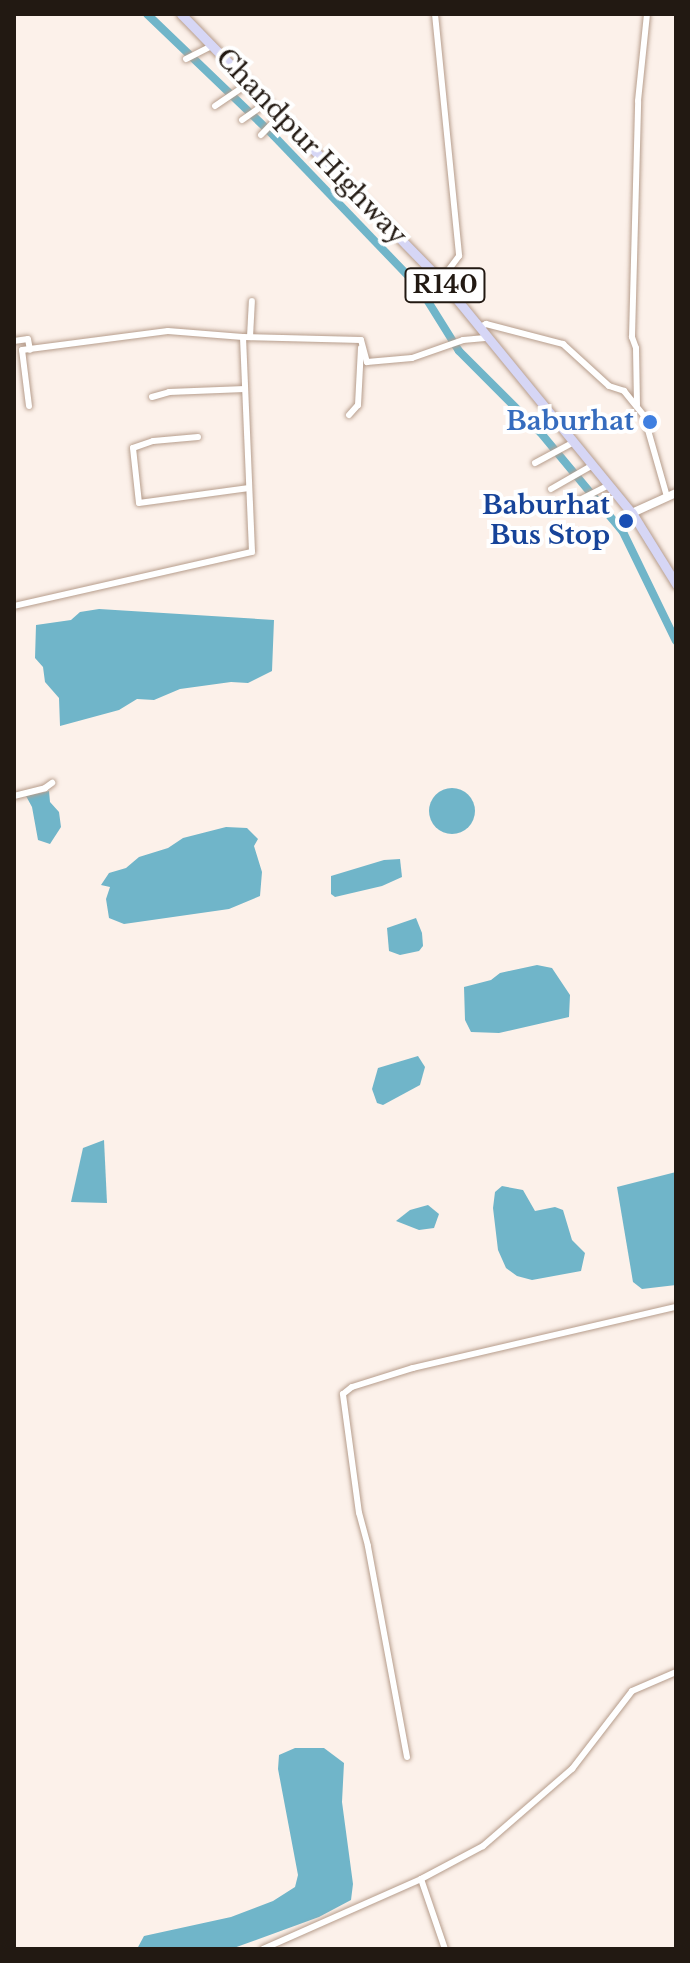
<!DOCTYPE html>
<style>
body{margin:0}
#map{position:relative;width:690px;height:1963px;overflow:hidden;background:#fcf1ea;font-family:"Libre Baskerville",serif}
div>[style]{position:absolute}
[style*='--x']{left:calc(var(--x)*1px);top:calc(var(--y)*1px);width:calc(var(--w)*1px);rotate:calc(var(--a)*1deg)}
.water>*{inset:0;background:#70b5c9}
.round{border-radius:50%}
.canal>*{height:8px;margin:-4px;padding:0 4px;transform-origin:4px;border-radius:4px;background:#70b5c9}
.roads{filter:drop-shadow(0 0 2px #b69d8c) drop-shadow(0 0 2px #b69d8c)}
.minor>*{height:6px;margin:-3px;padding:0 3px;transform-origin:3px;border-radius:3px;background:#fff}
.secondary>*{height:8px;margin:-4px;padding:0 4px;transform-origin:4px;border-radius:4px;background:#fff}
.primary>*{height:9px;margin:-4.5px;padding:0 4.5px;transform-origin:4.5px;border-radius:4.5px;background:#d6d6f5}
.dots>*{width:22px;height:22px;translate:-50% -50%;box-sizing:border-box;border:4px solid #fff;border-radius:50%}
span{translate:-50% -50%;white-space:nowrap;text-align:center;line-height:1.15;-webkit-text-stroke:8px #fff;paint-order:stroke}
.shield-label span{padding:2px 6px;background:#fff;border:2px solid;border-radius:6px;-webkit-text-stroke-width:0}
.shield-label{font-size:24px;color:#221912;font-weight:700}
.street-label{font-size:26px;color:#221912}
.shop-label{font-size:26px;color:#366cbe;font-weight:700}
.right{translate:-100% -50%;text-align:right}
.transit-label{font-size:26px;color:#164399;font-weight:700}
.frame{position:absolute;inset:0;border:16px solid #221912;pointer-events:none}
</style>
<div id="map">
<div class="water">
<div style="clip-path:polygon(99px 609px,274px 620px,272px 671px,248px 683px,231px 682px,180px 689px,154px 700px,137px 699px,119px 710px,60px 726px,59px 698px,45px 682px,43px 667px,35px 658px,36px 625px,71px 620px,80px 612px)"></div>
<div class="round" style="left:429px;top:788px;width:46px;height:46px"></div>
<div style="clip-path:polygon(49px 791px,50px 802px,59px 812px,61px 827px,50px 844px,38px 840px,32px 807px,26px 796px)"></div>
<div style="clip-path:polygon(226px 827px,247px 828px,258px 839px,254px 846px,262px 872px,260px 896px,229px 909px,124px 924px,109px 918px,106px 899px,110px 887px,101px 885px,109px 873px,126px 868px,139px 857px,168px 848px,183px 838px)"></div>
<div style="clip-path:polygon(400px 859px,402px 877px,382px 886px,335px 897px,331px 894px,331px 876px,384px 860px)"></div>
<div style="clip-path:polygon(416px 918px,422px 933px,423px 946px,419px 951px,400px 955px,389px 951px,387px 928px)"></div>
<div style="clip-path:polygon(537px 965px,552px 968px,570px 995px,569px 1017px,499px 1033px,471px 1032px,465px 1020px,464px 987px,491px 980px,500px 973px)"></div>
<div style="clip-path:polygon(418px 1056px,425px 1067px,420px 1085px,383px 1105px,377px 1103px,372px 1089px,378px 1068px)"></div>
<div style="clip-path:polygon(104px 1140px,107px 1203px,71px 1202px,83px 1148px)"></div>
<div style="clip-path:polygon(676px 1172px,676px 1285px,642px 1289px,633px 1282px,617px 1187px)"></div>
<div style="clip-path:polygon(502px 1186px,523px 1190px,535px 1211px,555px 1207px,563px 1210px,572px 1240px,585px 1253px,581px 1271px,532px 1280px,517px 1276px,506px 1268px,498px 1250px,493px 1208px,495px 1192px)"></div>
<div style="clip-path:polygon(428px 1205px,439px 1214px,434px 1228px,419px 1230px,396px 1221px,410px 1210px)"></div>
<div style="clip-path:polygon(295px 1748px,324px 1748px,344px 1763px,342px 1802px,353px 1884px,351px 1900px,319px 1917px,231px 1949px,137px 1949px,144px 1936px,231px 1917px,273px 1901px,295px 1887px,298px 1875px,278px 1769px,279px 1755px)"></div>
</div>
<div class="canal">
<div style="--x:147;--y:14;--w:176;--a:43.8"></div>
<div style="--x:274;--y:136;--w:209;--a:46.2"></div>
<div style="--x:419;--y:287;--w:75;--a:58"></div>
<div style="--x:459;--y:351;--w:115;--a:45"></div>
<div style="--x:540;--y:432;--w:130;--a:50.3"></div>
<div style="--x:623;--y:532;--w:121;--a:64.1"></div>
</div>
<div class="roads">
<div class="minor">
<div style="--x:435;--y:14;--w:243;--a:84.3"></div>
<div style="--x:459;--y:256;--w:30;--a:127"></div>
<div style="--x:186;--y:59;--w:29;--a:-27"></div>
<div style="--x:215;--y:106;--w:41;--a:-34.1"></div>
<div style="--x:242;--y:120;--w:32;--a:-35"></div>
<div style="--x:261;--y:135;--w:28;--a:-46"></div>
<div style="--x:480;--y:327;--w:7;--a:-27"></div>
<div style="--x:486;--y:324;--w:80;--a:14.6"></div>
<div style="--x:563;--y:344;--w:62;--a:42.4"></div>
<div style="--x:609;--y:386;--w:16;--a:18"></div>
<div style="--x:624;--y:391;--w:32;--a:51"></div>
<div style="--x:644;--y:416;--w:84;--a:74.1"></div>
<div style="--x:250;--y:337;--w:36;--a:-87"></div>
<div style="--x:14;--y:341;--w:14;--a:-8"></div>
<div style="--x:28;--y:339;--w:11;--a:80"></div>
<div style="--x:152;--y:397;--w:18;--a:-16"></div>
<div style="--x:169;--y:392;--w:76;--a:-2.3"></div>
<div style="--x:637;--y:405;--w:57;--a:-91"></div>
<div style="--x:636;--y:348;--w:12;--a:-110"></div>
<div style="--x:632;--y:337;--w:236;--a:-88.5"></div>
<div style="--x:638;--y:101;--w:87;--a:-84.1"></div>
<div style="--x:29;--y:406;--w:56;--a:-97.1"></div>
<div style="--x:22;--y:350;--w:147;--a:-7.4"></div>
<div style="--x:168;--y:331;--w:75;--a:4.6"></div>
<div style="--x:243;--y:337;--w:118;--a:1.5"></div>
<div style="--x:361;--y:340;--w:23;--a:75"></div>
<div style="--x:367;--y:362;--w:45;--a:-5.1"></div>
<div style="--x:412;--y:358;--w:54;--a:-19.4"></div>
<div style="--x:463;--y:340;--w:25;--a:-5"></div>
<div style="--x:349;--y:415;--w:13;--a:-48"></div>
<div style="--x:358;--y:405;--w:57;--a:-87"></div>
<div style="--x:198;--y:437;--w:45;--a:174.9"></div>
<div style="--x:153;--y:441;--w:21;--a:161"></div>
<div style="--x:133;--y:448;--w:55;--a:83.8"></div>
<div style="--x:139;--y:503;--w:111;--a:-7.8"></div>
<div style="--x:535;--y:463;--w:44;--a:-28.3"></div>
<div style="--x:551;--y:489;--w:48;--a:-29.7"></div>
<div style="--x:562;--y:509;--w:53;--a:-27.1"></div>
<div style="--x:14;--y:606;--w:244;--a:-12.8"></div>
<div style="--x:252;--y:552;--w:215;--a:-92.4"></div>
<div style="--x:14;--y:796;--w:32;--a:-14"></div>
<div style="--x:45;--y:788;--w:9;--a:-36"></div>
<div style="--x:407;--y:1757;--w:215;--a:-100.5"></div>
<div style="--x:368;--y:1546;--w:34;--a:-105"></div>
<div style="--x:359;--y:1513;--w:120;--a:-97.7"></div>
<div style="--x:343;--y:1394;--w:11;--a:-38"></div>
<div style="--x:352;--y:1387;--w:64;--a:-17.3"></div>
<div style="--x:413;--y:1368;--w:270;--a:-13.1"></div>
<div style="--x:421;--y:1879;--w:74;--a:71.1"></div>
<div style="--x:263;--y:1949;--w:173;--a:-23.9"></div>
<div style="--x:421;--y:1879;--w:70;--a:-28"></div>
<div style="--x:483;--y:1846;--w:118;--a:-40.9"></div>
<div style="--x:572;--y:1769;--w:98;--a:-52.4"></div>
<div style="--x:632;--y:1691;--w:48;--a:-23.4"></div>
</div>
<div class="secondary">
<div style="--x:632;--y:513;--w:48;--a:-24.4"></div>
</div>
<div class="primary">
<div style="--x:181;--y:14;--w:372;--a:45.7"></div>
<div style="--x:441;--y:280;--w:301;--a:50.7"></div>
<div style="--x:632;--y:513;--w:84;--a:58.2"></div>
</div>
</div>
<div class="dots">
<div style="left:650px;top:422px;background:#3f7fe0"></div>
<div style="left:626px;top:521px;background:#1a4fb4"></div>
</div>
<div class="shield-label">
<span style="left:445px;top:285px">R140</span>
</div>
<div class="street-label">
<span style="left:311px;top:147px;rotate:46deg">Chandpur Highway</span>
</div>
<div class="shop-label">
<span class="right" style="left:634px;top:422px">Baburhat</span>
</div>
<div class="transit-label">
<span class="right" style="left:610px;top:521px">Baburhat<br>Bus Stop</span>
</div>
<div class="frame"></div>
</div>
